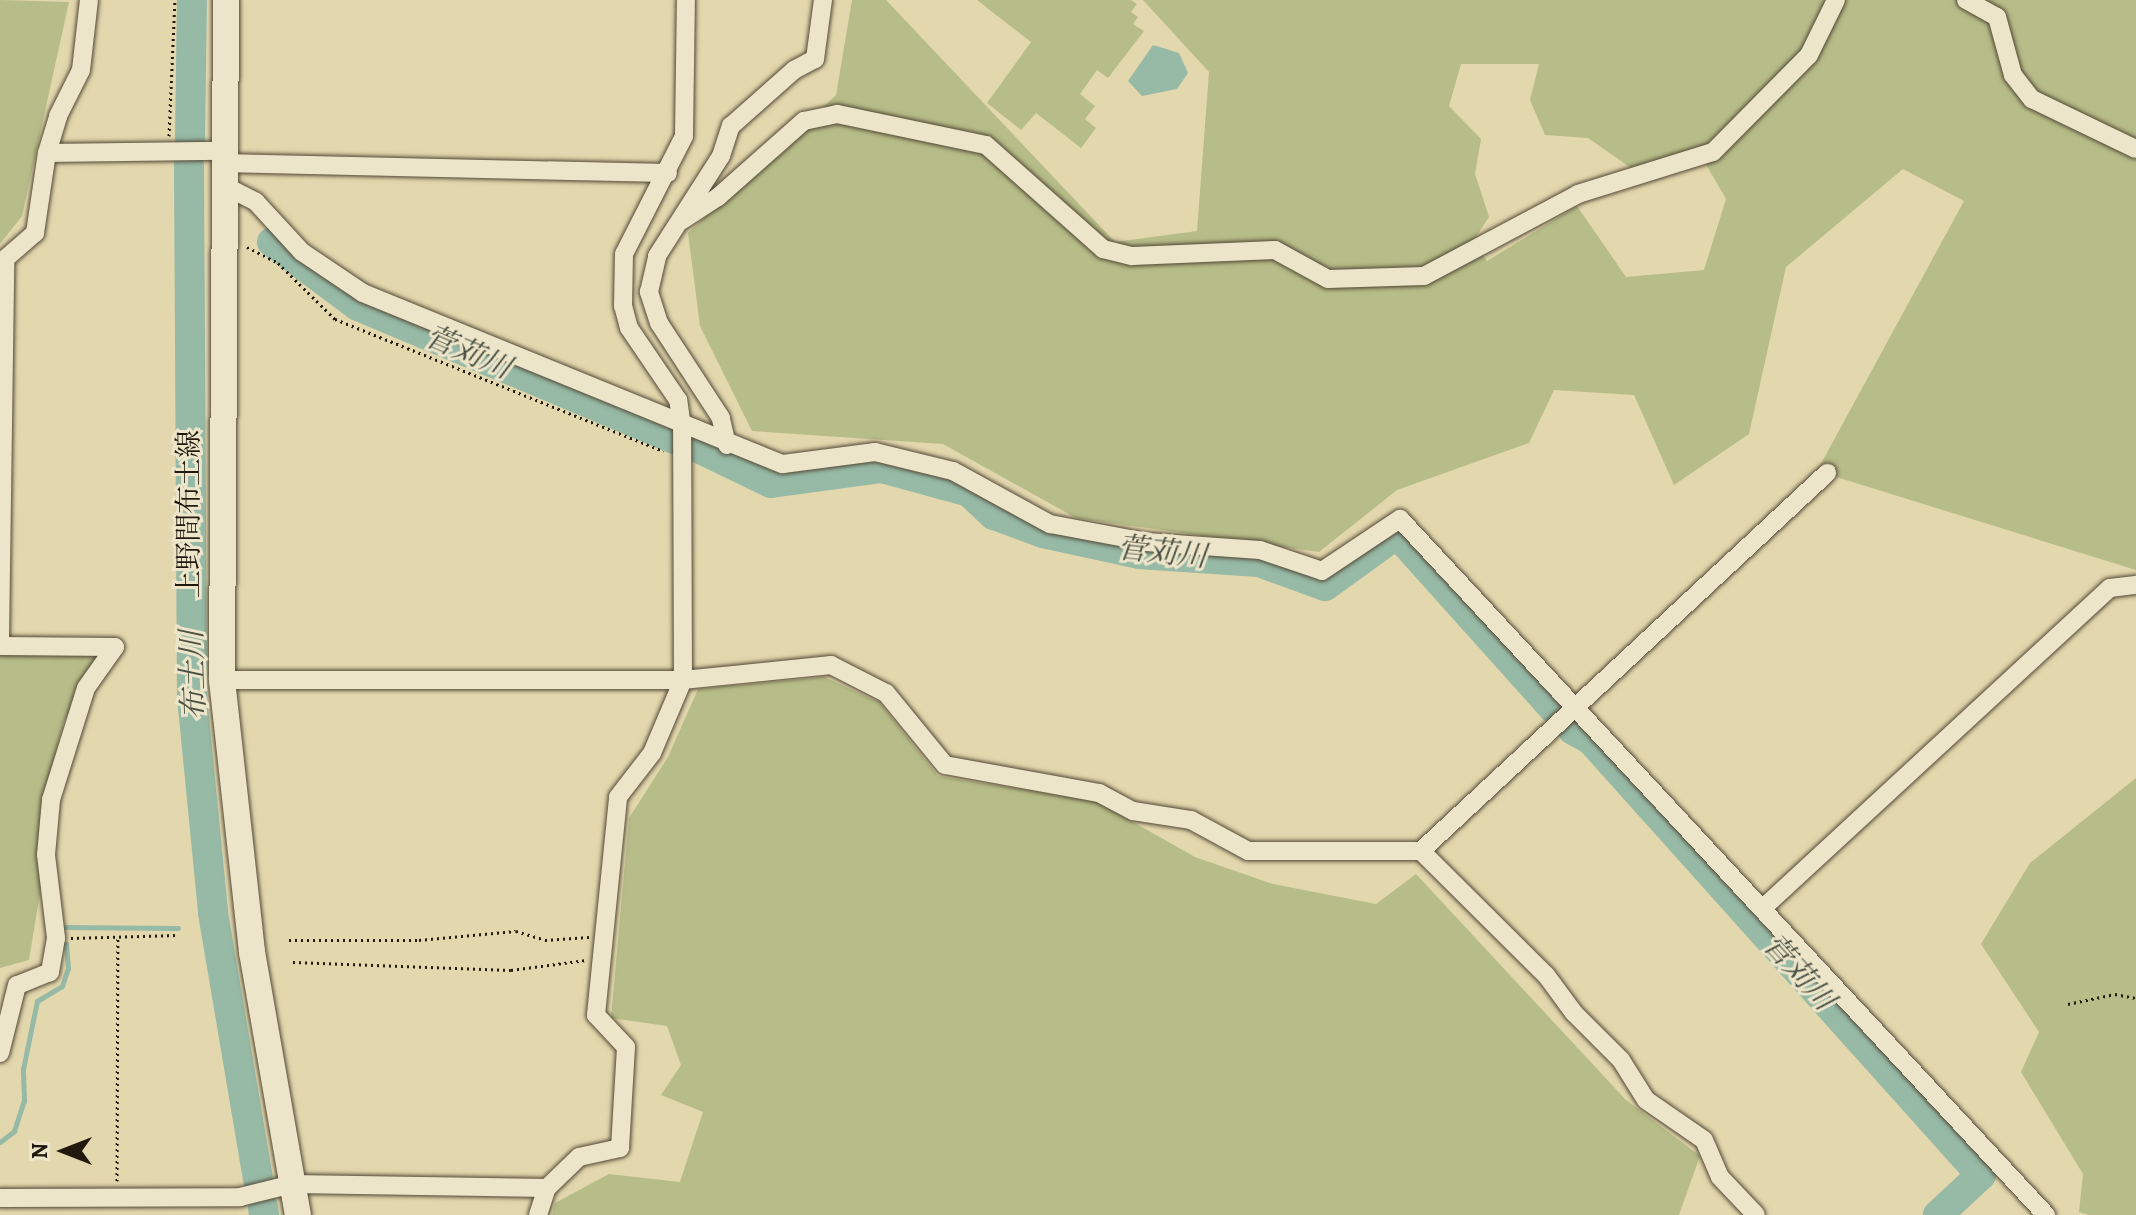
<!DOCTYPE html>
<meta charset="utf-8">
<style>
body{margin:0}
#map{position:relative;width:2136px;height:1215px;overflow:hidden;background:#e3d7ad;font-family:Alegreya,"Noto Serif JP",serif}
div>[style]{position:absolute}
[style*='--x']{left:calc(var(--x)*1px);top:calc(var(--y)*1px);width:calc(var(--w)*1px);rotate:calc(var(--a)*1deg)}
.green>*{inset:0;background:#b7bd88}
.water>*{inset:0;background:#96baa6}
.stream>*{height:5px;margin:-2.5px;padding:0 2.5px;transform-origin:2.5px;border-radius:2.5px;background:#96baa6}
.river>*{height:30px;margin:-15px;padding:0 15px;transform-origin:15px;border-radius:15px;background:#96baa6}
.path>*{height:3px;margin-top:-1.5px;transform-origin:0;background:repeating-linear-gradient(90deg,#21190e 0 2px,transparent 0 6px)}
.roads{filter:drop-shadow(0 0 2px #524836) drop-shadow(0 0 2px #524836)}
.minor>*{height:18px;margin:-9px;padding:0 9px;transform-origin:9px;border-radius:9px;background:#ede5ca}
.secondary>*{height:26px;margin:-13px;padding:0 13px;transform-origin:13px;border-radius:13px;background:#ede5ca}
span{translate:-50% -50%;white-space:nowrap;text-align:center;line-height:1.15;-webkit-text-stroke:6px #ede5ca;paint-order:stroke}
.street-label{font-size:28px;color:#21190e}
.water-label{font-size:30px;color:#4a5143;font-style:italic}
.north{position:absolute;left:24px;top:1111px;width:80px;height:80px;-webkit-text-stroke:6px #ede5ca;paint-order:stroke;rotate:270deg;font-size:22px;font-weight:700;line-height:32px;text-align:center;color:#21190e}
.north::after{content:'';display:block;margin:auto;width:28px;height:36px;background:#21190e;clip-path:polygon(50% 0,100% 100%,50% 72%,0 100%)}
</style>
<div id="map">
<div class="green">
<div style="clip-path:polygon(0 0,69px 2px,22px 216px,0 244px)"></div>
<div style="clip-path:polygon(evenodd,852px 0,886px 0,1115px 242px,1197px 231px,1209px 72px,1143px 0,2136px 0,2136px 570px,1817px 471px,1964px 201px,1903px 169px,1786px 267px,1749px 434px,1674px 485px,1634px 395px,1554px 390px,1529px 443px,1397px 490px,1319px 552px,1076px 518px,943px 444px,752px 431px,700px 326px,688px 233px,836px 95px,852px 0,1461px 64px,1539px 64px,1530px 100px,1545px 135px,1588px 138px,1647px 179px,1704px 161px,1726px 199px,1704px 270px,1626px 277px,1577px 206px,1487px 261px,1473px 241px,1489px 217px,1475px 174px,1481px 139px,1449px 106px,1461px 64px)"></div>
<div style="clip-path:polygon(977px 0,1131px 0,1137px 4px,1131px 12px,1138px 17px,1133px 24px,1144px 31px,1108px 78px,1097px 70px,1080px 94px,1095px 106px,1085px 119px,1096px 128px,1081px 148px,1036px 113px,1021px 130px,987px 103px,1031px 42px)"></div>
<div style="clip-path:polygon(100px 652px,64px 721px,41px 807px,42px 881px,29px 960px,0 968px,0 653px)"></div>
<div style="clip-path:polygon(824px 677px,879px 702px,938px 776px,1096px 801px,1195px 857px,1273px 884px,1376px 904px,1416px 874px,1626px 1100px,1700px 1156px,1679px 1215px,552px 1215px,555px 1203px,609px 1174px,680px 1182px,703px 1112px,661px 1095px,681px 1065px,667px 1026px,611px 1018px,629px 818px,668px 757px,698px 689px)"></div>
<div style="clip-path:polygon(2136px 778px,2136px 1215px,2089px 1215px,2079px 1212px,2083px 1174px,2021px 1072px,2039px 1032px,1981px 944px,2030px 863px)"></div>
</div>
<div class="water">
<div style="clip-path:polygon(1153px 45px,1179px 53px,1188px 73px,1177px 89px,1142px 96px,1128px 81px)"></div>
</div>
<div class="stream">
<div style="--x:64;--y:927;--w:114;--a:0.5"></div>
<div style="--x:0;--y:1142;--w:18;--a:-38"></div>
<div style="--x:14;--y:1131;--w:32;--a:-72"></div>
<div style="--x:24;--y:1101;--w:32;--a:-92"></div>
<div style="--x:23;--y:1069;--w:69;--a:-78.4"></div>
<div style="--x:37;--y:1001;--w:29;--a:-31"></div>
<div style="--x:62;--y:986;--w:19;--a:-72"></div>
<div style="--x:68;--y:968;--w:24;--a:-95"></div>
</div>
<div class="river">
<div style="--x:190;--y:139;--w:139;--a:-89.2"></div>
<div style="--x:189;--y:166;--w:531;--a:89.68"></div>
<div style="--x:192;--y:697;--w:217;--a:84.4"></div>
<div style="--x:213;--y:913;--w:270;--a:80.4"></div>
<div style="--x:272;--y:242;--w:107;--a:36.7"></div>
<div style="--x:358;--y:306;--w:346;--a:22.8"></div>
<div style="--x:698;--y:448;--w:81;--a:25.6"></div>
<div style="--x:771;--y:483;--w:112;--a:-7.7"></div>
<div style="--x:882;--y:468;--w:90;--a:15.4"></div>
<div style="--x:969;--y:492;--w:34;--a:43"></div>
<div style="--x:994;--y:515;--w:52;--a:20.2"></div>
<div style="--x:1043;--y:533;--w:98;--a:12.3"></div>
<div style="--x:1139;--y:554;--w:120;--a:3.8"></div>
<div style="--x:1259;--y:562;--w:70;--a:20"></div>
<div style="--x:1325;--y:586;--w:89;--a:-35.8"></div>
<div style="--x:1397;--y:534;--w:234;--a:48.1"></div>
<div style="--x:1573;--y:730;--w:21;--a:29"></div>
<div style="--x:1591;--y:740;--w:584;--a:48.12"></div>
<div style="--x:1981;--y:1175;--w:59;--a:137.1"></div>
<div style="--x:263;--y:1207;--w:8;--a:83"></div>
</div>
<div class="path">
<div style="--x:169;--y:136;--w:136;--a:-87.5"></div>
<div style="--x:247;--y:247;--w:35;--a:27"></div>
<div style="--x:278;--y:263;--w:80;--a:44.5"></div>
<div style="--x:335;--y:319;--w:354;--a:21.9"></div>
<div style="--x:71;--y:938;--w:107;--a:-1.6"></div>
<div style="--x:289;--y:940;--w:130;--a:0"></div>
<div style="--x:419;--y:940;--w:97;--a:-5.3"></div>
<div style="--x:516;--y:931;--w:30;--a:17"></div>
<div style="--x:545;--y:940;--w:44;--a:-3.9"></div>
<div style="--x:293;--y:962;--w:218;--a:2.1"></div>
<div style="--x:511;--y:970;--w:76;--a:-7.6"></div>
<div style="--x:2068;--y:1004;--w:48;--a:-12"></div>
<div style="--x:2115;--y:994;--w:21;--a:11"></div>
<div style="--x:117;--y:1181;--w:244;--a:-89.8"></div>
</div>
<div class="roads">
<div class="minor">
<div style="--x:1966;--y:0;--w:35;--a:29"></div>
<div style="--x:1997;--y:17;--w:60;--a:74.6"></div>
<div style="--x:2013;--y:75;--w:31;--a:52"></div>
<div style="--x:2032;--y:99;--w:115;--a:25.7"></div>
<div style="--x:47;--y:153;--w:176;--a:-0.7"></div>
<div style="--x:222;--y:163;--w:446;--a:1.3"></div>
<div style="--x:223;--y:185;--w:37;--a:27"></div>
<div style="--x:256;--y:202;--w:68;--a:47.4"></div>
<div style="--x:302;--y:252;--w:73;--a:33.9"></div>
<div style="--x:363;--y:293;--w:453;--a:22.2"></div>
<div style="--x:783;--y:464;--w:93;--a:-7.4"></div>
<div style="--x:875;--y:452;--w:80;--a:13.7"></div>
<div style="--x:953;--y:471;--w:111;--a:28.7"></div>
<div style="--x:1050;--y:524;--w:98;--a:10.6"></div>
<div style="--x:1146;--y:542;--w:114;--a:4"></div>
<div style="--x:1260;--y:550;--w:65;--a:18.7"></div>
<div style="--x:1322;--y:571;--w:94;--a:-33.7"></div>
<div style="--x:1400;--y:519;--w:950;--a:47.13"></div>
<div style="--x:681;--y:221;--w:44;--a:-33"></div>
<div style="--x:718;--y:197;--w:115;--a:-41.5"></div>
<div style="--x:804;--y:121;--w:34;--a:-12"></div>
<div style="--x:837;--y:114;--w:152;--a:11.8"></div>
<div style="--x:986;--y:145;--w:157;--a:41.6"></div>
<div style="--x:1103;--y:249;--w:30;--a:14"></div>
<div style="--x:1132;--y:256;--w:143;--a:-2.4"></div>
<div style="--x:1275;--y:250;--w:60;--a:28.7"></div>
<div style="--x:1328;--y:279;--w:96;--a:-1.8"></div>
<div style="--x:1424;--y:276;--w:174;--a:-28"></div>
<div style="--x:1578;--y:194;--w:141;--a:-17.3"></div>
<div style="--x:1713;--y:152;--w:136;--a:-45.3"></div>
<div style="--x:1809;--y:55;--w:61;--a:-63.9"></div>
<div style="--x:727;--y:445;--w:28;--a:-103"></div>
<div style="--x:721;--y:418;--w:113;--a:-123.1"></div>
<div style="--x:659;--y:323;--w:33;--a:-108"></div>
<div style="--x:649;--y:292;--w:37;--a:-77"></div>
<div style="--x:657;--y:256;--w:119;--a:-57.4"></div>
<div style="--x:721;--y:156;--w:32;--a:-72"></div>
<div style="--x:731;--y:126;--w:84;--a:-41.6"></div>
<div style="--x:794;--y:70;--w:24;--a:-28"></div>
<div style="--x:815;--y:59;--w:60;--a:-82.3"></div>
<div style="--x:0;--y:640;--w:381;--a:-89.2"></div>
<div style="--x:5;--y:259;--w:40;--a:-41"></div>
<div style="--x:35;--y:233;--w:81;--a:-81.5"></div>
<div style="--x:47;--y:153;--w:39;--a:-73"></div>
<div style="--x:58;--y:116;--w:51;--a:-63.4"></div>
<div style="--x:81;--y:70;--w:70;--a:-83.5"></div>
<div style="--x:0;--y:646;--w:115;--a:0.5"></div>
<div style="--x:115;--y:647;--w:50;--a:125.3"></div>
<div style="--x:86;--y:688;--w:117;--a:107.4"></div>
<div style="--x:51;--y:800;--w:55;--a:95.2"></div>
<div style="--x:46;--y:855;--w:84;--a:83.1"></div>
<div style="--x:56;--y:938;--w:35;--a:100"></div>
<div style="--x:50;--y:972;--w:35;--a:158"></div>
<div style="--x:17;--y:985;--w:70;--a:104"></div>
<div style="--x:222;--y:680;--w:461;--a:0"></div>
<div style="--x:683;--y:680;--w:149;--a:-5.8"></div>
<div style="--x:831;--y:665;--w:62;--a:27"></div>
<div style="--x:886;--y:693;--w:93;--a:50.7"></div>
<div style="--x:945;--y:765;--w:157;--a:10.3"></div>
<div style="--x:1099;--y:793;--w:38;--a:28"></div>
<div style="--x:1133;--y:811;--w:59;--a:8.8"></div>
<div style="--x:1191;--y:820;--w:65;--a:28.5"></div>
<div style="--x:1248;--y:851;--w:173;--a:0"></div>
<div style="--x:1421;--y:851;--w:555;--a:-42.95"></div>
<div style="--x:1421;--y:851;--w:176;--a:44.8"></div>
<div style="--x:1546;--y:975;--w:47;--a:53.6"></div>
<div style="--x:1574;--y:1013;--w:66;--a:45"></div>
<div style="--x:1621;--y:1060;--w:47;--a:58"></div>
<div style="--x:1646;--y:1100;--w:70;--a:34.6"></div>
<div style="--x:1704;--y:1140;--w:40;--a:66.6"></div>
<div style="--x:1720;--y:1177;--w:52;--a:46.5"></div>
<div style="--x:1763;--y:908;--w:472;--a:-42.7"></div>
<div style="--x:2110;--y:588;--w:26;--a:-7"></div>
<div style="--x:0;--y:1198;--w:240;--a:-0.2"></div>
<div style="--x:240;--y:1197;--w:54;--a:-14"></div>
<div style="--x:292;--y:1184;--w:255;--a:0.9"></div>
<div style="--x:538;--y:1215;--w:28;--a:-72"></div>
<div style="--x:547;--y:1188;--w:45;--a:-44.1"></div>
<div style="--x:579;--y:1157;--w:42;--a:-12.4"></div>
<div style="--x:620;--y:1148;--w:101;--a:-86.6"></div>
<div style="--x:626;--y:1047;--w:44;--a:-133.2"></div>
<div style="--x:596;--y:1015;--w:219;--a:-84.2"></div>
<div style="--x:618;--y:797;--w:56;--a:-52.3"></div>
<div style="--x:652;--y:753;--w:79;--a:-67"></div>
<div style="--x:683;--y:680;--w:253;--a:-90.2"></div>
<div style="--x:682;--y:427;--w:27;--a:-98"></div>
<div style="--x:678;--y:400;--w:87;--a:-124.2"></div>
<div style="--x:629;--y:328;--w:23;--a:-105"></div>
<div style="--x:623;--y:306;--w:52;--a:-88.9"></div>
<div style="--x:624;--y:254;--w:132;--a:-63"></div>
<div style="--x:684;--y:136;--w:136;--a:-89.2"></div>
</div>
<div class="secondary">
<div style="--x:226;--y:0;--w:680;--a:90.34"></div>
<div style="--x:222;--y:680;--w:274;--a:83.7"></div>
<div style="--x:252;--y:952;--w:267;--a:80.1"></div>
</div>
</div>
<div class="street-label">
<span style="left:189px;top:514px;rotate:-90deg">上野間布土線</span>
</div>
<div class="water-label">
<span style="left:468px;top:352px;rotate:23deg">菅苅川</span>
<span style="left:1162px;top:552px;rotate:6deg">菅苅川</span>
<span style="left:193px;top:675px;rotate:-92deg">布土川</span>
<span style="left:1799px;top:972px;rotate:48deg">菅苅川</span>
</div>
<div class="north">N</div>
</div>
